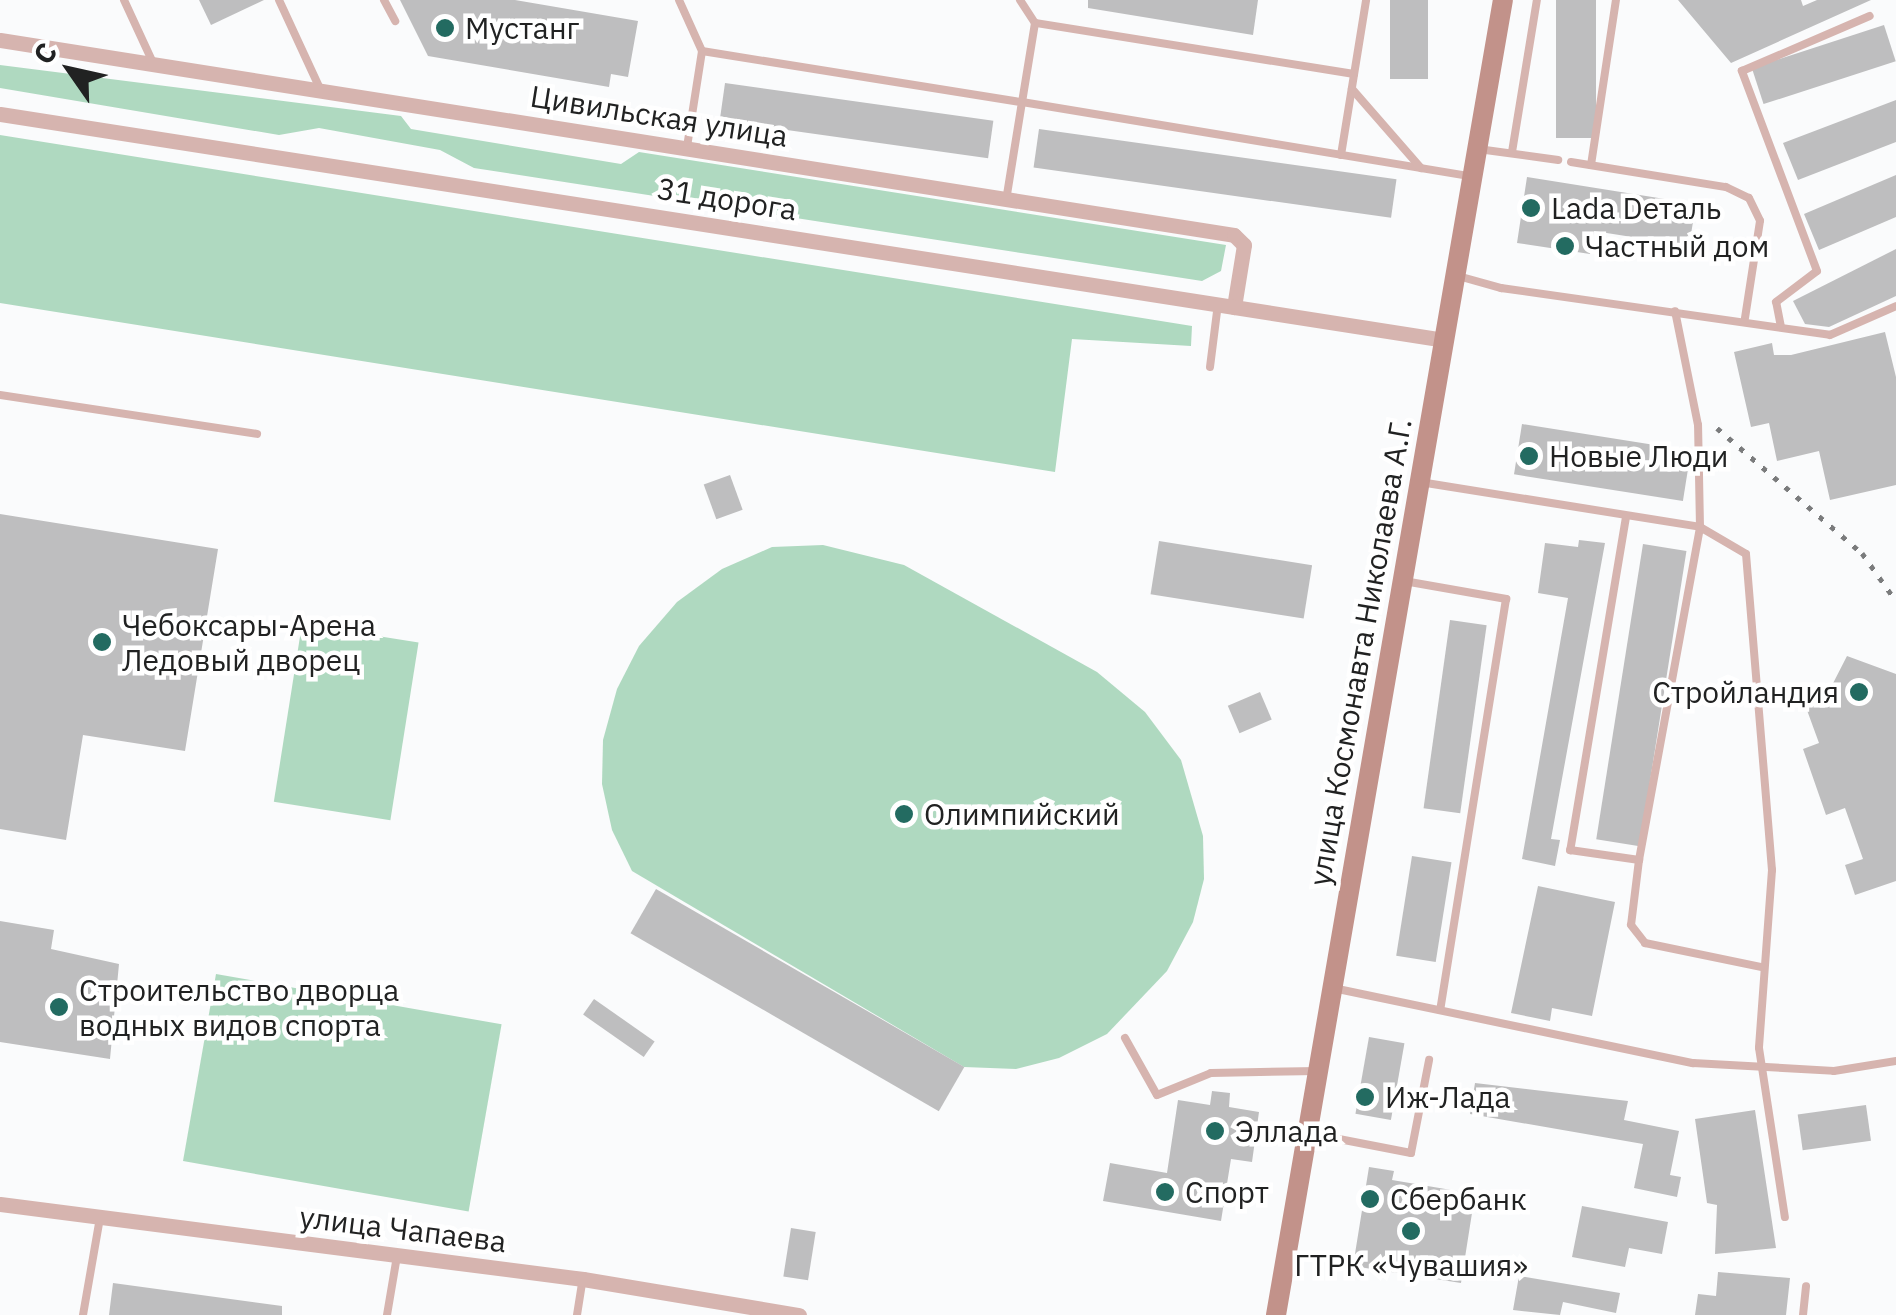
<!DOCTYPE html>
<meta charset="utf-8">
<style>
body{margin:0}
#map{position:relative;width:1896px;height:1315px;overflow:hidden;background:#fafbfc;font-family:"IBM Plex Sans",sans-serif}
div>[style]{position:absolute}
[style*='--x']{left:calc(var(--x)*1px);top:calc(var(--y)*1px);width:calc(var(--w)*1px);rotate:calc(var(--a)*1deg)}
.green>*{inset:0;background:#afd9c0;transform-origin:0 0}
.building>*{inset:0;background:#bebebf;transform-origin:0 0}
.lane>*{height:8px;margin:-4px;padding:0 4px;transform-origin:4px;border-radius:4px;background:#d6b4af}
.street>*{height:15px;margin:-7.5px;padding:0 7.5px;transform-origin:7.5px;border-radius:7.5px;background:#d6b4af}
.secondary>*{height:20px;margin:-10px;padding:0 10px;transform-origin:10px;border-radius:10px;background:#c2928a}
.rail>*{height:5px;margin-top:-2.5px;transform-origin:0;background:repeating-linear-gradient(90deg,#7a7b7c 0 5px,transparent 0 15px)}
.dots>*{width:28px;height:28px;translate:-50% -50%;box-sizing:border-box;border:5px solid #fff;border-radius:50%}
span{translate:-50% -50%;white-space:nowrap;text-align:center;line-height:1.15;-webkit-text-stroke:9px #fff;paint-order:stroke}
.poi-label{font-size:30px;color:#212222}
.left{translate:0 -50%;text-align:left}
.right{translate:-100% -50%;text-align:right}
.street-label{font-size:30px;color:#212222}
.north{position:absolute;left:20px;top:20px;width:100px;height:100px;-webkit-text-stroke:8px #fff;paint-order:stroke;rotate:304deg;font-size:28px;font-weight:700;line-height:40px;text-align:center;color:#212222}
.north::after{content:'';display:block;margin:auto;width:35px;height:45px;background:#212222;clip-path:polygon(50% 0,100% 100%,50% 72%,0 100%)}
</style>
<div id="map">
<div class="green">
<div style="clip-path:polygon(0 65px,401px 116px,411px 129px,621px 164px,639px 152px,1226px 245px,1221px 271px,1202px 281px,474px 168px,440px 150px,319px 128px,279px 135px,0 88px)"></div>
<div style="clip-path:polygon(0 135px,1192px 326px,1191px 346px,1072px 339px,1055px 472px,0 303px)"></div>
<div style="clip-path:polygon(823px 545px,904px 565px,1097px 672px,1145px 712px,1181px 760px,1203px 836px,1204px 879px,1193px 922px,1167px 971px,1107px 1034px,1059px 1058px,1016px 1069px,964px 1067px,632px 871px,612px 830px,602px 784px,603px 740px,617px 689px,639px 646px,677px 602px,722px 569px,772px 547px)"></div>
<div style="left:302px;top:624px;width:118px;height:180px;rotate:9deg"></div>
<div style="left:216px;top:974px;width:290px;height:190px;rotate:10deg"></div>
</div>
<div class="building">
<div style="clip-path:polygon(199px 0,264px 0,211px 25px)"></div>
<div style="clip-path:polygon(400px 0,515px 0,638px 21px,628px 77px,611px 74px,609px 87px,428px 56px)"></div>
<div style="clip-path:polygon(1088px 0,1258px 0,1253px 35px,1088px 8px)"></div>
<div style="left:1390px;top:0;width:38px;height:79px"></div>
<div style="left:1556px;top:0;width:40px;height:138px"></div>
<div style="clip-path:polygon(1678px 0,1801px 0,1803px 6px,1817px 0,1871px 0,1731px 63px)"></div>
<div style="left:1884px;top:25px;width:38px;height:139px;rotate:72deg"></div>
<div style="left:725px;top:83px;width:271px;height:38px;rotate:8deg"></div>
<div style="clip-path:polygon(1896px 100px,1896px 142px,1798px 180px,1783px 143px)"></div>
<div style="left:1039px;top:129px;width:361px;height:39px;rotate:8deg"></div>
<div style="clip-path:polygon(1896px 175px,1896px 217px,1819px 250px,1804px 214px)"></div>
<div style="clip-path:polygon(1527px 177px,1696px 204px,1689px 246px,1594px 231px,1590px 254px,1517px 243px)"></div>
<div style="clip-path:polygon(1896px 249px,1896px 296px,1829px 327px,1805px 324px,1793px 301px)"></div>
<div style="clip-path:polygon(1885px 332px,1896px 377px,1896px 485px,1830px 500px,1819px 451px,1777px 461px,1769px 423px,1751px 427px,1734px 352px,1772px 343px,1774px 355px,1791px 355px)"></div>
<div style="left:1522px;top:424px;width:171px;height:51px;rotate:9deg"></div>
<div style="left:730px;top:475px;width:37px;height:28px;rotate:70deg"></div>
<div style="clip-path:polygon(0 514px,218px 549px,185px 751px,83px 735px,66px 840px,0 829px)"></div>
<div style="clip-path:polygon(1579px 540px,1605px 543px,1551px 839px,1560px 840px,1555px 866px,1522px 859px,1568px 598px,1538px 593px,1545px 543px,1578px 547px)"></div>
<div style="left:1159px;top:541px;width:155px;height:54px;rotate:9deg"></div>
<div style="left:1643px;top:544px;width:44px;height:299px;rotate:9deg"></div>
<div style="left:1450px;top:620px;width:37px;height:190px;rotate:8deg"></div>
<div style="clip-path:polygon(1847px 656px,1896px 674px,1896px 881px,1855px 895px,1845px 865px,1863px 859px,1845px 808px,1826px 815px,1803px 749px,1819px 743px,1804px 702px,1827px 695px)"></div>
<div style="left:1260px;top:692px;width:30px;height:35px;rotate:67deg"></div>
<div style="left:1412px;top:856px;width:40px;height:101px;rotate:9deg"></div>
<div style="clip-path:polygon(1538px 886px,1615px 902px,1592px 1016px,1552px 1008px,1550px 1021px,1511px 1013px)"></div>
<div style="left:656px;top:889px;width:356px;height:51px;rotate:30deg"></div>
<div style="clip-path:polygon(0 921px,54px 930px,51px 949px,119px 964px,110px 1059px,0 1042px)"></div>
<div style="left:594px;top:999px;width:74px;height:19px;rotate:35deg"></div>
<div style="left:1369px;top:1037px;width:36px;height:78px;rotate:10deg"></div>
<div style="clip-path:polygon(1475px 1083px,1628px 1101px,1624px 1120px,1679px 1131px,1670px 1175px,1681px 1177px,1677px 1197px,1634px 1188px,1643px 1144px,1470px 1114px)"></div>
<div style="clip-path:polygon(1212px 1091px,1230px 1093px,1229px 1107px,1259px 1112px,1252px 1162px,1231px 1159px,1221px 1221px,1103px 1201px,1110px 1163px,1167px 1173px,1178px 1100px,1210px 1105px)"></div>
<div style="left:1866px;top:1105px;width:36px;height:69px;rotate:82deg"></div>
<div style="clip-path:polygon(1755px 1110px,1776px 1248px,1715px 1254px,1717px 1205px,1707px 1203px,1695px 1119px)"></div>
<div style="clip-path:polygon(1369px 1167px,1394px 1171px,1392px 1180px,1475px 1194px,1461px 1283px,1353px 1266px)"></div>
<div style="clip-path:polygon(1582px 1206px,1668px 1222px,1662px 1254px,1629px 1248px,1625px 1267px,1572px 1257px)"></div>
<div style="left:791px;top:1228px;width:25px;height:49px;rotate:9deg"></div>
<div style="clip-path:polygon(1718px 1272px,1790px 1278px,1786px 1315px,1695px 1315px,1698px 1294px,1716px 1296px)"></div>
<div style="clip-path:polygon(1519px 1276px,1620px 1293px,1616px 1313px,1563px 1302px,1560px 1315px,1513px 1310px)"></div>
<div style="clip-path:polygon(113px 1283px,282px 1306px,282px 1315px,109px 1315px)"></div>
</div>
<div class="lane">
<div style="--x:124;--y:0;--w:72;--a:65.2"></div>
<div style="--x:279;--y:0;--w:100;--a:65.2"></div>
<div style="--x:384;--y:0;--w:24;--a:62"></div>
<div style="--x:679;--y:0;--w:56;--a:65.7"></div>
<div style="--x:1020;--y:0;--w:27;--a:57"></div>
<div style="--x:1354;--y:74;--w:323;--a:-170.9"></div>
<div style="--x:1035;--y:23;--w:80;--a:99.3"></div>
<div style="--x:1022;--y:102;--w:452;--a:9.4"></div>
<div style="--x:1352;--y:89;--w:105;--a:48.9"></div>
<div style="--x:687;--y:147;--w:97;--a:-81.1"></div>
<div style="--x:702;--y:51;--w:324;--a:9.1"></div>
<div style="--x:1022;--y:102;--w:100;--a:99.2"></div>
<div style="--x:1478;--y:149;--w:81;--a:7.8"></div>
<div style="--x:1512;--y:152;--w:154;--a:-80.7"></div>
<div style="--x:1341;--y:155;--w:157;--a:-80.8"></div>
<div style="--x:1571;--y:162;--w:157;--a:9.2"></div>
<div style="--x:1726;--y:187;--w:25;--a:26"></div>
<div style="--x:1749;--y:198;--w:25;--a:64"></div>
<div style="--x:1760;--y:221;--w:98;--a:98.8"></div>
<div style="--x:1591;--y:165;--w:167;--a:-81.4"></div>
<div style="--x:1458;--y:276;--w:45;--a:15.6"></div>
<div style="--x:1501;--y:288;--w:332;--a:8.1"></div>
<div style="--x:1830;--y:335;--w:72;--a:-23.7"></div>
<div style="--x:1781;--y:327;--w:25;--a:-101"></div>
<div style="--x:1776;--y:302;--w:51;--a:-37.1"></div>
<div style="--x:1817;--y:271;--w:214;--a:-110.6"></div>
<div style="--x:1742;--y:71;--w:139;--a:-23.3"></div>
<div style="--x:1210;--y:367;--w:64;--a:-82.8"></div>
<div style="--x:0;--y:395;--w:260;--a:8.6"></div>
<div style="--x:1420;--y:482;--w:284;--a:9.1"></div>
<div style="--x:1700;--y:527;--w:53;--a:30.4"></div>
<div style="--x:1746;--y:554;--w:317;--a:85.3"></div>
<div style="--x:1772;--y:870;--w:178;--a:94.2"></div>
<div style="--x:1759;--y:1048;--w:171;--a:81.3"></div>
<div style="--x:1626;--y:517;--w:338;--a:99.5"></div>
<div style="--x:1570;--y:850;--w:70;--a:8.2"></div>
<div style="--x:1639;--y:860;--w:65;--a:97"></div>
<div style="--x:1631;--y:925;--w:23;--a:52"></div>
<div style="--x:1645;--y:943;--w:118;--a:11.7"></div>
<div style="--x:1404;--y:581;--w:104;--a:10"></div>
<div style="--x:1506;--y:599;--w:416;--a:99.1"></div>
<div style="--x:1639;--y:860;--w:339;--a:-79.6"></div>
<div style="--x:1700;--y:527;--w:102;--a:-91.1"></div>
<div style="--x:1698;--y:425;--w:116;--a:-101.4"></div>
<div style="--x:1333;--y:988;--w:368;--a:11.8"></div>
<div style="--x:1693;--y:1063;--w:141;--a:3.2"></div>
<div style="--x:1834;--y:1071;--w:63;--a:-9.2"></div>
<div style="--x:1125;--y:1038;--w:65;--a:60.7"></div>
<div style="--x:1157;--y:1095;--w:58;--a:-22.2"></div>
<div style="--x:1211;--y:1073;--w:106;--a:-1.1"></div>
<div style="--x:1308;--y:1133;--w:105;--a:11"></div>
<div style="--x:1411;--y:1153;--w:95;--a:-79"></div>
<div style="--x:83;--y:1315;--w:98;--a:-80.1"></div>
<div style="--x:387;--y:1315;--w:60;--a:-80.4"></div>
<div style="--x:577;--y:1315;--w:36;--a:-81"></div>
<div style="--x:1803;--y:1315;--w:29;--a:-84"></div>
</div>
<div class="street">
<div style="--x:0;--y:40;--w:1249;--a:8.98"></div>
<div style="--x:1234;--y:235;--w:14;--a:45"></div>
<div style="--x:1244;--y:245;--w:63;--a:99.2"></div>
<div style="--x:0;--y:114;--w:1463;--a:8.89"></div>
<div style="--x:0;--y:1204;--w:588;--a:7.33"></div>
<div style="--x:583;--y:1279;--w:219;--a:9.5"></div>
</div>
<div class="secondary">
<div style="--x:1276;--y:1315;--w:1334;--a:-80.21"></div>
</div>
<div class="rail">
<div style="--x:1717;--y:428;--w:191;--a:40.8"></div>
<div style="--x:1862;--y:553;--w:59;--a:54.7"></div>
</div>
<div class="dots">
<div style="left:445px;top:28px;background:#236b61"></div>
<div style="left:1531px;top:208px;background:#236b61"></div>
<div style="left:1565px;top:246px;background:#236b61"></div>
<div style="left:1529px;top:456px;background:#236b61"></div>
<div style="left:102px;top:642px;background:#236b61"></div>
<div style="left:1859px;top:692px;background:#236b61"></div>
<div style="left:904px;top:814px;background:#236b61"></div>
<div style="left:59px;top:1007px;background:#236b61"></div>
<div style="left:1365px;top:1097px;background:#236b61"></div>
<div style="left:1215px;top:1131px;background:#236b61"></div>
<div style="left:1165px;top:1192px;background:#236b61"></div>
<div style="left:1370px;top:1199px;background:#236b61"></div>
<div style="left:1411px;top:1231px;background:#236b61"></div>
</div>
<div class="poi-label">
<span class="left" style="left:465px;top:28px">Мустанг</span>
<span class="left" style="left:1551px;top:208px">Lada Dеталь</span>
<span class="left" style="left:1585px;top:246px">Частный дом</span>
<span class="left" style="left:1549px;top:456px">Новые Люди</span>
<span class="left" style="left:122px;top:642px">Чебоксары-Арена<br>Ледовый дворец</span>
<span class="right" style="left:1839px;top:692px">Стройландия</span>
<span class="left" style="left:924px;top:814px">Олимпийский</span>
<span class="left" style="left:79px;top:1007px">Строительство дворца<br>водных видов спорта</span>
<span class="left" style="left:1385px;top:1097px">Иж-Лада</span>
<span class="left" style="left:1235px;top:1131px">Эллада</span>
<span class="left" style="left:1185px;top:1192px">Спорт</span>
<span class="left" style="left:1390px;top:1199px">Сбербанк</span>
<span style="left:1411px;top:1265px">ГТРК «Чувашия»</span>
</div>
<div class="street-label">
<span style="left:659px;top:116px;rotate:9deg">Цивильская улица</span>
<span style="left:727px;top:199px;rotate:9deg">31 дорога</span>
<span style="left:1360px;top:652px;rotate:-80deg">улица Космонавта Николаева А.Г.</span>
<span style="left:403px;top:1229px;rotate:7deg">улица Чапаева</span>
</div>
<div class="north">С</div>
</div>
